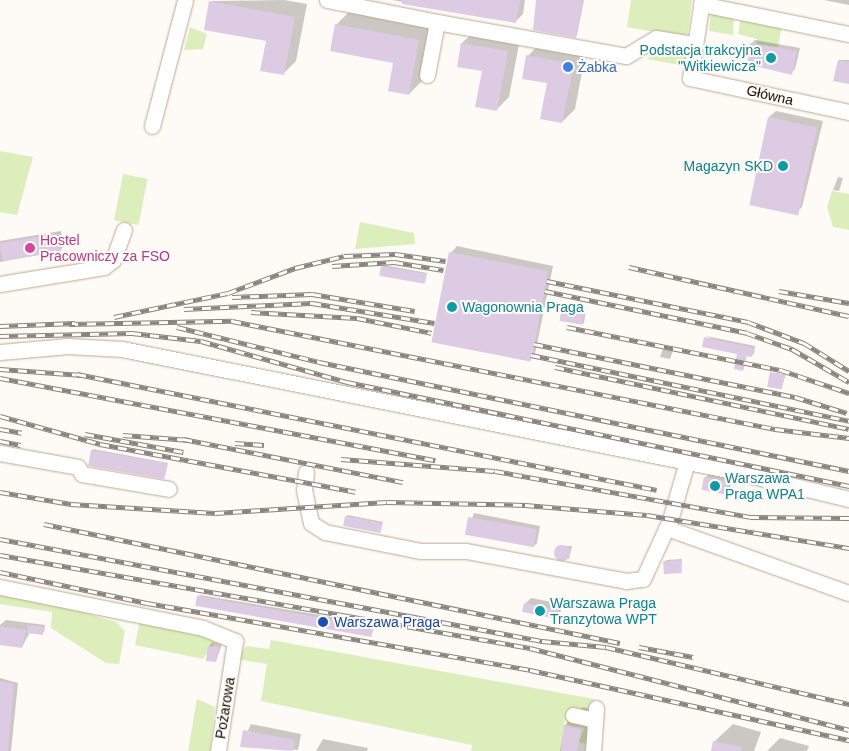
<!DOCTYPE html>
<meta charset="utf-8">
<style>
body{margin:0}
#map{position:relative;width:849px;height:751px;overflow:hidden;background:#fefaf5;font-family:Helvetica,sans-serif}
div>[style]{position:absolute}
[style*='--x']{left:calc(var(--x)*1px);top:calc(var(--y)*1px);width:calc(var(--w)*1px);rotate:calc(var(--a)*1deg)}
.green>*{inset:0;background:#dceebc;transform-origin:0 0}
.shadow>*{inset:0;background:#0003}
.building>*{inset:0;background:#ddcbe3;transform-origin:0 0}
.round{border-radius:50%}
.roads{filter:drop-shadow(0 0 1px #bca992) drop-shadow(0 0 1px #bca992)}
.minor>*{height:15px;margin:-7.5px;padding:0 7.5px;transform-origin:7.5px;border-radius:7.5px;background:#fff}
.rail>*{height:5px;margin-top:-2.5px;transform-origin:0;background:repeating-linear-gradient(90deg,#fefaf5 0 9px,#89837d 0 18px);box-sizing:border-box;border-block:1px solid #89837d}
.dots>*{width:14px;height:14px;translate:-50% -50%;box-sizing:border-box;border:2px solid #fefaf5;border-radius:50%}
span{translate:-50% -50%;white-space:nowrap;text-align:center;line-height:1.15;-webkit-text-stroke:4px #fefaf5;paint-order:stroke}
.culture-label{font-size:14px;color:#0d838f}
.right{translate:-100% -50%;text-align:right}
.left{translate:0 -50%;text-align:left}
.shop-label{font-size:14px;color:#366cbe}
.street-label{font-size:14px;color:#130c05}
.hotel-label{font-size:14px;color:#b23c85}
.transit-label{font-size:14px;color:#164399}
</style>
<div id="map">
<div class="green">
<div style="clip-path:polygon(631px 0,692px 0,688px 33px,683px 37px,627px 27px)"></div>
<div style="clip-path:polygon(711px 11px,734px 16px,733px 35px,709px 31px)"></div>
<div style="clip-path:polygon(741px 17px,782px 26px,778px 47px,757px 45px,757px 39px,738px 34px)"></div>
<div style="clip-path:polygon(190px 27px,207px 34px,203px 49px,184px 50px)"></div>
<div style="clip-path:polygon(660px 47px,687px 52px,685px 66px,647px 59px)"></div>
<div style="clip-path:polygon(0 151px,33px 157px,17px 215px,0 212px)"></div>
<div style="left:123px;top:174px;width:25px;height:47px;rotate:11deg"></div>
<div style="clip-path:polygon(832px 191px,849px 194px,849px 230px,833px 227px,827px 207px)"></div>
<div style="clip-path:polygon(360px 222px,414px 233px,415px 244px,355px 249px)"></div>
<div style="clip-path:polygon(9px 591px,116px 622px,125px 631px,119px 664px,106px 663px,51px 628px,52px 612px,0 604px,0 596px)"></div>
<div style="clip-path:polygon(140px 620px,214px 637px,214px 644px,203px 659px,135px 645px)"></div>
<div style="clip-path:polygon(271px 640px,594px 699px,589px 745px,579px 742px,584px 728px,567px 725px,565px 718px,561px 751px,471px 751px,472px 745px,261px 701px,267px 664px,236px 659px,246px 646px,269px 649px)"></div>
<div style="clip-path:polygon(197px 699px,215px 707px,210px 751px,188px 751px)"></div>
</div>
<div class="shadow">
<div style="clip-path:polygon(284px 0,307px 4px,296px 61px,283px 74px,267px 40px,211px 1px)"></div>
<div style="clip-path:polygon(392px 0,525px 0,523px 14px,515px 22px)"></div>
<div style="clip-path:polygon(540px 0,584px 0,577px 35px,576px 36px)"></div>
<div style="clip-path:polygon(824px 0,849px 0,849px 5px)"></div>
<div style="clip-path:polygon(355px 6px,437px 22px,427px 76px,409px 94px,395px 62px,336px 25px)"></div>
<div style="clip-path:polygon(475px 31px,520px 39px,509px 97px,497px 109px,483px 70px,462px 43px)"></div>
<div style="clip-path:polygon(755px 40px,800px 48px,795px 69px,791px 73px,751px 44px)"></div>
<div style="clip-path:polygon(540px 43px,586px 51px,575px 109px,562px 122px,548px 82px,528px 56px)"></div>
<div style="clip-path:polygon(839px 60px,849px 60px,849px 83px)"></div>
<div style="clip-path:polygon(776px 111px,823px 121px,802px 207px,795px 213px,769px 117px)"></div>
<div style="clip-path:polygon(838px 177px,843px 178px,839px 191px,833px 190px)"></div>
<div style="clip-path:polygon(61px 231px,63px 247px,60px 251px,0 262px,0 241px)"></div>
<div style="clip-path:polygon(evenodd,457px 246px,553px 266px,535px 354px,529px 361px,451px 253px,457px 246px,548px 266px,532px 355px,529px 355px,548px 266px)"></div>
<div style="clip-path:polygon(384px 265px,427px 273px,425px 282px,383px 267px)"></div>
<div style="clip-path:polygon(565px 306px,586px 310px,584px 323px,582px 324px)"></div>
<div style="clip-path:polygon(706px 336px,755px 346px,754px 354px,747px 355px,743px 370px,739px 353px)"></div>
<div style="clip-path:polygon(663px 349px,673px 351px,670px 359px,660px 357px)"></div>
<div style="clip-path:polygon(772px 373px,786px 374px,781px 389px)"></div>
<div style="clip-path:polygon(93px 449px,168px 463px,165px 476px,92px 451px)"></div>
<div style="clip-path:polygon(709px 474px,732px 478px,730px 489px,726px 493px,705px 478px)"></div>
<div style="clip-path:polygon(474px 513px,540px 526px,537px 543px,533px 547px,466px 534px)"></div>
<div style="clip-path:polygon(348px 515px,383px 522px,381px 530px,346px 517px)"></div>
<div style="clip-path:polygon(572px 546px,569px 559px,554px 554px,557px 546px)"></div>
<div style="clip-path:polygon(682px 559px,681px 572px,665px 562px,666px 560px)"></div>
<div style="clip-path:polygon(200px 595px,374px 624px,372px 633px,198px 596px)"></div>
<div style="clip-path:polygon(531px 598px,562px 604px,561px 611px,555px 618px,525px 604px)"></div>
<div style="clip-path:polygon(6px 620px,45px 625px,44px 632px,30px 632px,22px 647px,0 643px,0 625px)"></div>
<div style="clip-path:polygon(213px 642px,222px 644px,216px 661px,209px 646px)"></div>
<div style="clip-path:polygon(0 678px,18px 683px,11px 751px,0 751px)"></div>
<div style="clip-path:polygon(583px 707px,599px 712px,592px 751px,560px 751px,565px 725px)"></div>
<div style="clip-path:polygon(251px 724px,301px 734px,298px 750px,241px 746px)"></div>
<div style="clip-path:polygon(733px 724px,761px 732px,754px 751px,712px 751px,714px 742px)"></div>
<div style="clip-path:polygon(780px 738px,809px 746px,807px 751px,767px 751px)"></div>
<div style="clip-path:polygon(323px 739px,368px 748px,367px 751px,316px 751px)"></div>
</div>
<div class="building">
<div style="clip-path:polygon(402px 0,520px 0,516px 23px,402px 4px)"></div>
<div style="clip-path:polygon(536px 0,583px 0,576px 38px,533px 30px)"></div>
<div style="clip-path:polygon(209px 1px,295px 17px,284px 75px,260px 71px,266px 41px,204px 30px)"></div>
<div style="clip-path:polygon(335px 24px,419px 40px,409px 95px,388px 91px,393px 63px,330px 51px)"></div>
<div style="clip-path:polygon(461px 43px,508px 51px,497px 111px,475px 107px,482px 71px,457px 67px)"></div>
<div style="clip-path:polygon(750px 43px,797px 51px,792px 75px,747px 64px)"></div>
<div style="clip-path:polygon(526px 55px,574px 64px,562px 123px,540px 119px,547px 83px,522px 79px)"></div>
<div style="clip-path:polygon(838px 60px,849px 62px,849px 84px,833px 81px)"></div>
<div style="left:768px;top:117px;width:50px;height:90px;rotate:12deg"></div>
<div style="left:57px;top:234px;width:18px;height:58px;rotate:81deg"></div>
<div style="left:449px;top:252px;width:101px;height:92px;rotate:11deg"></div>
<div style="left:381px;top:266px;width:46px;height:10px;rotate:10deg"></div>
<div style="left:562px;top:307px;width:23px;height:14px;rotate:10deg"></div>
<div style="clip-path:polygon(704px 337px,754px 348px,752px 357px,746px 356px,743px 371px,734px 369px,737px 354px,702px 347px)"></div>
<div style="left:770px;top:372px;width:15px;height:15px;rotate:11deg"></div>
<div style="left:91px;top:450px;width:77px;height:16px;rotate:10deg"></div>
<div style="left:704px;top:477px;width:25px;height:13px;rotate:11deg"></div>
<div style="left:345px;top:516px;width:38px;height:10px;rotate:11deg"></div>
<div style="left:468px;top:517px;width:70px;height:18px;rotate:10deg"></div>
<div class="round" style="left:554px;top:545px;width:16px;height:16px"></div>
<div style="left:681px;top:560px;width:13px;height:18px;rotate:86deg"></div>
<div style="left:197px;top:596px;width:179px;height:10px;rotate:10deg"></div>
<div style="left:524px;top:603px;width:34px;height:9px;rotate:12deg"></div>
<div style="left:28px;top:625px;width:16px;height:8px;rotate:7deg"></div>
<div style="clip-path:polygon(0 626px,26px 630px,22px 648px,0 645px)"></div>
<div style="clip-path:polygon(208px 646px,219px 647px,216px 662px,206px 661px)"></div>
<div style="clip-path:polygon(0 681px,14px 684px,8px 751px,0 751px)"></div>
<div style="clip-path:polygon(564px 725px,581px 730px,577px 751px,561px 751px)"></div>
<div style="clip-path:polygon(243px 730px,295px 740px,293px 751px,240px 747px)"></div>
<div style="clip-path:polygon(713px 741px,742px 747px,742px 751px,711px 751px)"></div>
</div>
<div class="roads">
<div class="minor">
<div style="--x:327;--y:0;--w:112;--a:11.3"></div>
<div style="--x:437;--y:22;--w:54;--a:100.7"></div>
<div style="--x:702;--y:0;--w:79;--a:98.7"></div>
<div style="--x:690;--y:78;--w:163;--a:12.1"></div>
<div style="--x:701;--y:4;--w:151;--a:11.5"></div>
<div style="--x:437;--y:22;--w:192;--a:10.2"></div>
<div style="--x:626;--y:56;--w:35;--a:-31"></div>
<div style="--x:656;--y:38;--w:39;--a:9"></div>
<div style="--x:152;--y:126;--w:130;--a:-75.3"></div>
<div style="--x:0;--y:284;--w:105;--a:-9.3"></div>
<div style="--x:104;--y:267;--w:11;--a:-38"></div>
<div style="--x:113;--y:260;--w:32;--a:-70"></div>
<div style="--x:0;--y:352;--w:68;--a:-5"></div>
<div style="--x:68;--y:346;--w:54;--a:3.2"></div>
<div style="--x:122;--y:349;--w:613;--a:11.29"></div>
<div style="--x:723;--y:469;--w:130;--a:13.4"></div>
<div style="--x:0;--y:453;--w:79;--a:10.2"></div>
<div style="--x:78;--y:467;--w:8;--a:60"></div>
<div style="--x:82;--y:474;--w:88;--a:9.8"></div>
<div style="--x:306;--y:472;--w:18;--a:96"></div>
<div style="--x:304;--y:490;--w:34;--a:78"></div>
<div style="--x:311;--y:523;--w:17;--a:33"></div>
<div style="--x:325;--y:532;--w:98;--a:11.2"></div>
<div style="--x:421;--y:551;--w:45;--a:0"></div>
<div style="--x:466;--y:551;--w:163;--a:10.6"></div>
<div style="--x:626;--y:581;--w:17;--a:-7"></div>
<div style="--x:643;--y:579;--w:65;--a:-65.4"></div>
<div style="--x:670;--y:520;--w:60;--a:-73.7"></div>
<div style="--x:667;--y:528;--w:193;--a:19.7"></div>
<div style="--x:0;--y:587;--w:207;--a:11.4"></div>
<div style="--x:203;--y:628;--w:35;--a:22"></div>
<div style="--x:235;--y:641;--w:111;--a:98.8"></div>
<div style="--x:573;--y:715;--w:23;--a:13"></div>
<div style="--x:593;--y:751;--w:43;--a:-86"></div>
</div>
</div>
<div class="rail">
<div style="--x:332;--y:266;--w:62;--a:-3.7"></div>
<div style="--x:394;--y:262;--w:50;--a:9.3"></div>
<div style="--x:629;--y:267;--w:225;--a:12.6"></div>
<div style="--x:547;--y:281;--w:205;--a:11.5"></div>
<div style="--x:748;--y:322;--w:60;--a:20.6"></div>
<div style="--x:804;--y:343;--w:53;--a:31.9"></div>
<div style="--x:545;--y:291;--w:206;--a:11.7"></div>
<div style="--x:747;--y:333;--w:48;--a:19.6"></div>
<div style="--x:792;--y:349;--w:66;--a:30.1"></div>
<div style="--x:779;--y:291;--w:71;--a:9.7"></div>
<div style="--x:232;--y:297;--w:80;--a:-2.1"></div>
<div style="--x:312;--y:294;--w:104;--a:9.4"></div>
<div style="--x:184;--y:309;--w:128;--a:-2.7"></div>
<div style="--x:312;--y:303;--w:124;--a:9.3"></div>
<div style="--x:251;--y:312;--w:106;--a:3.2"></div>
<div style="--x:357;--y:318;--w:76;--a:11.3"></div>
<div style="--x:114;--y:317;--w:116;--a:-11.9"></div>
<div style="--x:228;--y:293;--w:72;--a:-20.5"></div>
<div style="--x:295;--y:268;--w:50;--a:-13.8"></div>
<div style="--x:344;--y:256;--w:51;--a:-2.2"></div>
<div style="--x:395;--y:254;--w:51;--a:7.8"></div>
<div style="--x:69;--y:324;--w:163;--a:-1.1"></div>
<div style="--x:232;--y:321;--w:554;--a:11.25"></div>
<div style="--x:775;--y:429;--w:75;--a:6.9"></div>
<div style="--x:0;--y:326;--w:75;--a:-2.3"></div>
<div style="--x:177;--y:327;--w:146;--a:13.8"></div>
<div style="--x:319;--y:362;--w:541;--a:11.62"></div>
<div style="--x:567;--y:327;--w:218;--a:11.4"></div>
<div style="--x:781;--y:370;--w:72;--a:18.7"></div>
<div style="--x:0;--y:336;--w:132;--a:-1.3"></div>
<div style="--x:132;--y:333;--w:69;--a:6.6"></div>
<div style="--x:201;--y:341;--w:152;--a:15.7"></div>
<div style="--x:347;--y:382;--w:513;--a:11.7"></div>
<div style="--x:534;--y:344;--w:266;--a:11.5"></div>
<div style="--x:795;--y:397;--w:54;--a:17.1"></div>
<div style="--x:531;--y:355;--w:325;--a:11.7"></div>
<div style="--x:555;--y:367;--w:300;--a:11.9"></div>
<div style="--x:0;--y:369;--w:82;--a:4.2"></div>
<div style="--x:77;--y:374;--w:591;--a:11.31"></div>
<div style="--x:0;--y:378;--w:443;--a:10.7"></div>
<div style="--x:0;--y:416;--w:104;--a:15.6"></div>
<div style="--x:100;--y:444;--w:260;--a:10.6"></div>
<div style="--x:0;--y:429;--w:22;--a:10"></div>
<div style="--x:85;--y:434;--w:100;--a:10.4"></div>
<div style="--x:123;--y:435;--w:67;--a:4.3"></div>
<div style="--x:183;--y:439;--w:224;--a:11.1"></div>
<div style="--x:0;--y:441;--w:21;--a:11"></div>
<div style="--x:235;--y:443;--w:29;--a:4"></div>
<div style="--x:341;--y:459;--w:154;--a:4.5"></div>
<div style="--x:495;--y:471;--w:259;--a:10.2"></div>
<div style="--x:750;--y:517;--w:99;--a:0.6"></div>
<div style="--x:0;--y:492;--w:72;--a:9.6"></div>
<div style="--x:71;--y:504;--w:144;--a:3.6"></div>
<div style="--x:215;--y:513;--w:172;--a:-3.7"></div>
<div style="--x:387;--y:502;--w:138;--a:1.2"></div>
<div style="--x:525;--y:505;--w:122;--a:4.7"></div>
<div style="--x:647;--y:515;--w:205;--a:9.3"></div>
<div style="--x:44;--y:524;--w:588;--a:11.67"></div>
<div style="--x:0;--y:539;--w:552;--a:10.66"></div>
<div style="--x:542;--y:641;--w:64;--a:5.4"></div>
<div style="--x:606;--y:647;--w:250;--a:13.2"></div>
<div style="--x:0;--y:555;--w:538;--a:9.95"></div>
<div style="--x:530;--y:648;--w:329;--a:14.4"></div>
<div style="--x:0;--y:572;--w:150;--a:11.9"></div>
<div style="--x:147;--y:603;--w:389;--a:9.9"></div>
<div style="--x:530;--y:670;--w:327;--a:12.4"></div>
<div style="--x:639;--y:647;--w:55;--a:10.5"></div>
</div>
<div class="dots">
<div style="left:771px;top:58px;background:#0f9aa8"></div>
<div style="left:568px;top:67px;background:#3f7fe0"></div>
<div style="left:783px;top:166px;background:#0f9aa8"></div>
<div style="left:30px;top:248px;background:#d1479c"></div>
<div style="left:452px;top:307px;background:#0f9aa8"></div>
<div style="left:715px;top:486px;background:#0f9aa8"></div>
<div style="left:540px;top:611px;background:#0f9aa8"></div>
<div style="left:323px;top:622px;background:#1a4fb4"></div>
</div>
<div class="culture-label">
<span class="right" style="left:761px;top:58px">Podstacja trakcyjna<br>"Witkiewicza"</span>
<span class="right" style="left:773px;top:166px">Magazyn SKD</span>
<span class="left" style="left:462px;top:307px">Wagonownia Praga</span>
<span class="left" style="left:725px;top:486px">Warszawa<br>Praga WPA1</span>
<span class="left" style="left:550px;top:611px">Warszawa Praga<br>Tranzytowa WPT</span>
</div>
<div class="shop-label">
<span class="left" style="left:578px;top:67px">Żabka</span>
</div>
<div class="street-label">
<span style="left:770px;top:95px;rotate:13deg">Główna</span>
<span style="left:225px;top:708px;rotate:-81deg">Pożarowa</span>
</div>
<div class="hotel-label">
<span class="left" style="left:40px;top:248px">Hostel<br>Pracowniczy za FSO</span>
</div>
<div class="transit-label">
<span class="left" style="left:334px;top:622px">Warszawa Praga</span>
</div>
</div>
